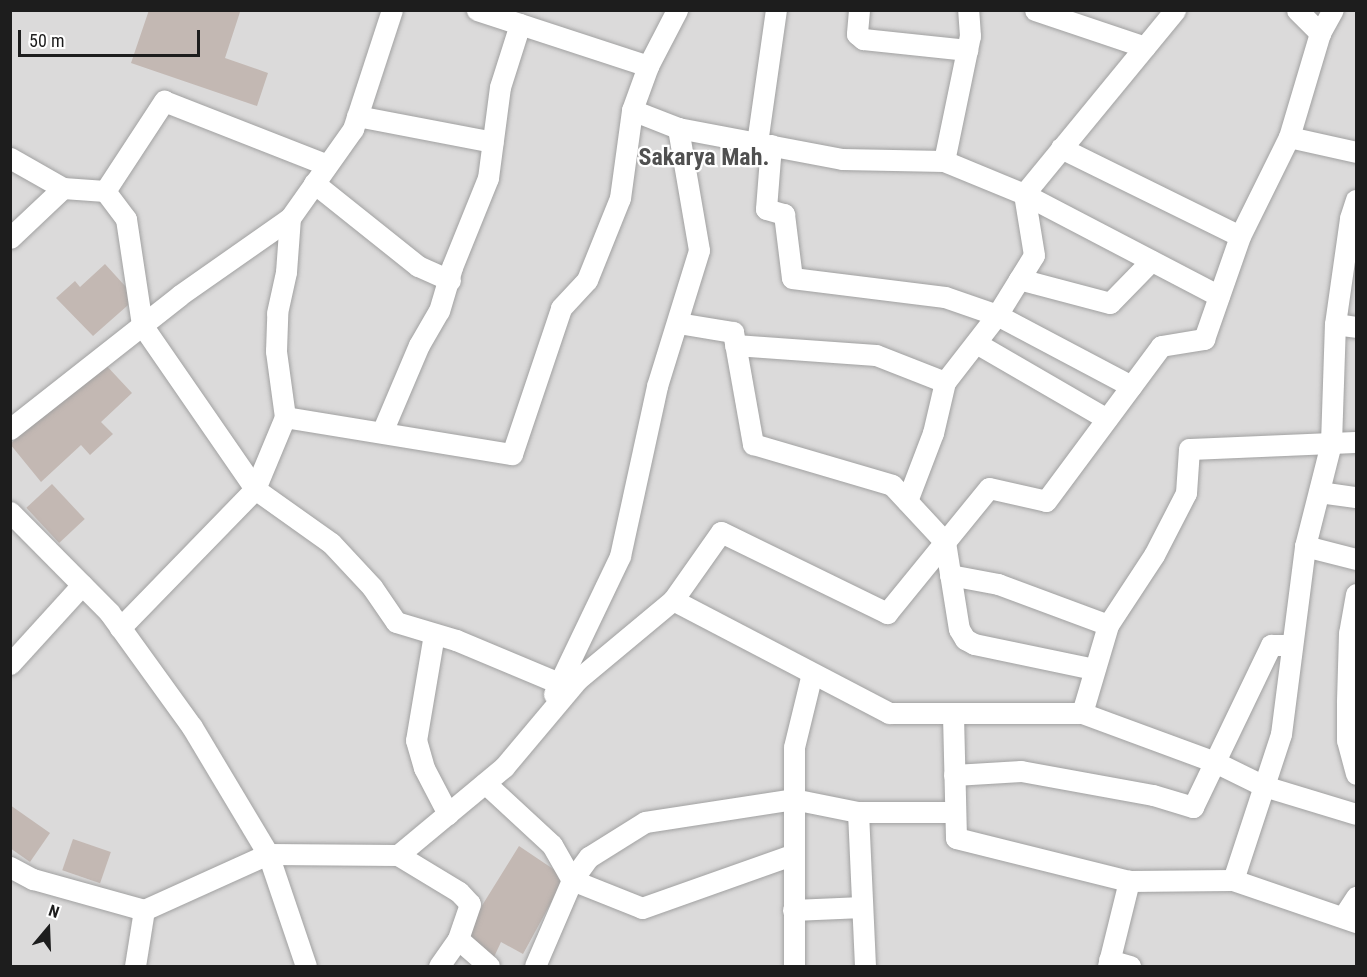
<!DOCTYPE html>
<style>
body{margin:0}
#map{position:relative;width:1367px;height:977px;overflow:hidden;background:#eee9e3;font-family:"Roboto Condensed",sans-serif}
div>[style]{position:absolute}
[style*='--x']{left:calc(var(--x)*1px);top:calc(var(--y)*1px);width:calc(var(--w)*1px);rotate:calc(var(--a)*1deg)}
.residential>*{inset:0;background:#dbdada;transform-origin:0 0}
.building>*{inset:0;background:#c3b8b3;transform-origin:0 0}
.roads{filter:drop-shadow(0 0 2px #a1a1a1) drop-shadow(0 0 2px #a1a1a1)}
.street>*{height:21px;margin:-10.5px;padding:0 10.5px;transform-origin:10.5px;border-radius:10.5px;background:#fff}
span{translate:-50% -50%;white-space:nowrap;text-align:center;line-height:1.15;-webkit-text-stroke:4.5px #fff;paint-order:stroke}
.district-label{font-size:24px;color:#505050;font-weight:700}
.frame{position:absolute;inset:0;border:12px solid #1d1d1d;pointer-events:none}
.north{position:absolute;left:18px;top:899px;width:60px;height:60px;-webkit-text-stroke:4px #fff;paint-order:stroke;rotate:19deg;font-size:16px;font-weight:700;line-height:24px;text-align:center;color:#1d1d1d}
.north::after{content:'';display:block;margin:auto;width:21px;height:27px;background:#1d1d1d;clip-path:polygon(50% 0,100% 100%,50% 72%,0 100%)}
.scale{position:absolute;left:18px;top:30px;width:182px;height:27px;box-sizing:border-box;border:3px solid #1d1d1d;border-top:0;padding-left:8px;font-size:18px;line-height:21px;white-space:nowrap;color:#1d1d1d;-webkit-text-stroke:4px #fff;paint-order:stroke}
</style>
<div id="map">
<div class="residential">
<div style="left:11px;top:11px;width:1345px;height:955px"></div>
</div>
<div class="building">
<div style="clip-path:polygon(149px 10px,240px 12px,225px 58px,268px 73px,257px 106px,131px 63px)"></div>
<div style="clip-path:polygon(105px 264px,136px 298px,93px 336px,56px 298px,75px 281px,80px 287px)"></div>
<div style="clip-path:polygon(104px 363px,132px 393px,101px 422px,113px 434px,90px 455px,81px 445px,41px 482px,10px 444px)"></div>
<div style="left:52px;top:484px;width:48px;height:35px;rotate:47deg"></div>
<div style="clip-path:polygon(10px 805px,50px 833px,30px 862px,10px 848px)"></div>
<div style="left:73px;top:839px;width:40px;height:33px;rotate:19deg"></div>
<div style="clip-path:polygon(519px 846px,565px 877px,523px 954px,501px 942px,494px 957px,465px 933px)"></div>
</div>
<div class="roads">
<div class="street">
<div style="--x:477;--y:10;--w:180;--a:18.1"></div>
<div style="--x:859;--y:10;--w:24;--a:95"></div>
<div style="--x:857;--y:34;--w:8;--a:40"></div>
<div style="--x:863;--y:39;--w:105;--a:6"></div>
<div style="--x:1035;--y:10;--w:116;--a:18.6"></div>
<div style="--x:1297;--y:10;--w:33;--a:45"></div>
<div style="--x:632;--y:110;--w:49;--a:21.4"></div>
<div style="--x:678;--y:128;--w:167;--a:10.7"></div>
<div style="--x:842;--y:159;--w:102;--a:1.1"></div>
<div style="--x:944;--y:161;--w:87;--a:22.4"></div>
<div style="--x:1024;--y:194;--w:220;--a:27.6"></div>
<div style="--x:357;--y:116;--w:138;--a:10.8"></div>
<div style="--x:1289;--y:137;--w:69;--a:12.6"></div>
<div style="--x:757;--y:143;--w:134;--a:-81.9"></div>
<div style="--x:771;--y:145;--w:64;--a:94.5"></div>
<div style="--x:766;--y:209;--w:19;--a:16"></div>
<div style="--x:784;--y:214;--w:64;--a:82.9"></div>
<div style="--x:792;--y:278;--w:154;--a:7.1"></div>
<div style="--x:945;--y:297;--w:55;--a:19.1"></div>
<div style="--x:997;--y:315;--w:152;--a:27.9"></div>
<div style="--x:1061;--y:148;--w:199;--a:26.2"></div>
<div style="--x:10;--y:158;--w:61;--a:29.5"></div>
<div style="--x:63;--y:188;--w:42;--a:4.1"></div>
<div style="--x:105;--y:191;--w:35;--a:53"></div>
<div style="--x:126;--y:219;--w:107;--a:81.4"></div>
<div style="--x:142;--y:325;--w:199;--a:55.4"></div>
<div style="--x:255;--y:489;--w:93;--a:35.4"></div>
<div style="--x:331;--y:543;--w:60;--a:47"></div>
<div style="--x:372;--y:587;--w:42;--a:55.6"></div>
<div style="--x:396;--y:622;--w:63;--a:16.7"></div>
<div style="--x:456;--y:640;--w:112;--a:22.7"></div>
<div style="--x:944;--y:161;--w:128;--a:-78.3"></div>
<div style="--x:970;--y:36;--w:26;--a:-94"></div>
<div style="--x:314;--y:183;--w:133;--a:38.6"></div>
<div style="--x:418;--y:266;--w:35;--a:24"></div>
<div style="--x:105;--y:191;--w:108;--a:-56.8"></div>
<div style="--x:164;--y:101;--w:175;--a:21.4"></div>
<div style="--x:10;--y:238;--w:73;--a:-43.3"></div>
<div style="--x:1019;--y:279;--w:94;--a:14.8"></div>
<div style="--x:1110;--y:303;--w:59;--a:-45.7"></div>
<div style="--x:678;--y:323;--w:56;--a:9.3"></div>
<div style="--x:733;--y:332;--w:114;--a:79.9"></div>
<div style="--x:753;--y:444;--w:145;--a:16.4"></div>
<div style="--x:892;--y:485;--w:78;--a:47.1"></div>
<div style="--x:945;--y:542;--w:88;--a:80.9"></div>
<div style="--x:959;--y:629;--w:12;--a:59"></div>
<div style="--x:965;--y:639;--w:10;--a:29"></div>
<div style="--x:974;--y:644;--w:123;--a:11.8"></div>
<div style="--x:1335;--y:324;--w:21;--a:8"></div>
<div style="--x:976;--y:343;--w:151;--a:30.1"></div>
<div style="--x:735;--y:345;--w:141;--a:4.1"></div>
<div style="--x:876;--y:355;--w:74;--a:21.4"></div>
<div style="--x:285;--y:417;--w:230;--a:9.3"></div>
<div style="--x:512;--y:454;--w:154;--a:-71.4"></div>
<div style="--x:561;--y:308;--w:38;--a:-47"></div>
<div style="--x:587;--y:280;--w:88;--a:-68.1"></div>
<div style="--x:620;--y:198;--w:89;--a:-82.2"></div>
<div style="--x:632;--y:110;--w:47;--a:-70"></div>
<div style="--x:648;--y:66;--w:63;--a:-62.6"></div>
<div style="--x:10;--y:429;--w:216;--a:-38.2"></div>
<div style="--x:180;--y:295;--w:134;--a:-35"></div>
<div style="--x:290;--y:218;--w:109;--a:-54.7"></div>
<div style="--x:353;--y:129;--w:125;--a:-71.9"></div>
<div style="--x:382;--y:432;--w:95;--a:-67"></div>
<div style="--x:419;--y:345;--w:39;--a:-60"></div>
<div style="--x:439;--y:311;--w:46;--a:-73.5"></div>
<div style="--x:452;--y:267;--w:96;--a:-68"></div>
<div style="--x:488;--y:178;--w:92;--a:-82.5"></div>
<div style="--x:500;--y:87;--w:66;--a:-72.4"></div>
<div style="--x:1319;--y:492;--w:37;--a:8"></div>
<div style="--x:907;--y:501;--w:73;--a:-69.1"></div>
<div style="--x:933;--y:433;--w:52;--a:-76.8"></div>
<div style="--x:945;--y:382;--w:85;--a:-52.2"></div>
<div style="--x:997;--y:315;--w:70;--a:-58.3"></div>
<div style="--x:1034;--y:255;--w:62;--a:-99.3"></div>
<div style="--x:1024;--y:194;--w:238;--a:-50.6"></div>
<div style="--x:10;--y:512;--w:141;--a:45.3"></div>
<div style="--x:109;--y:612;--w:142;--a:54.2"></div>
<div style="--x:192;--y:727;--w:148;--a:59.1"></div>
<div style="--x:268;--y:854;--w:118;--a:71.3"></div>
<div style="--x:1305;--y:546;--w:53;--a:14.3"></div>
<div style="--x:950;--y:575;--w:49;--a:10.6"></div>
<div style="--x:998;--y:584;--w:117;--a:20.4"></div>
<div style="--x:1356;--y:594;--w:40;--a:100"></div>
<div style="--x:1349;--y:633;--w:69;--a:91.7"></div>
<div style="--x:1347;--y:702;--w:38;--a:90"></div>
<div style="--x:1347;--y:740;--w:35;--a:75"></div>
<div style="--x:673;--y:600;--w:244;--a:27.6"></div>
<div style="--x:889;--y:713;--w:193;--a:0"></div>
<div style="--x:1082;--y:713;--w:142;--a:20.2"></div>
<div style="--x:1215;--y:762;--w:55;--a:26.1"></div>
<div style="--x:1264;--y:786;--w:96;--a:16.9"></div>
<div style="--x:120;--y:628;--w:194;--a:-45.8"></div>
<div style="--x:255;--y:489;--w:78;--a:-67.4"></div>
<div style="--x:285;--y:417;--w:67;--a:-97.8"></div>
<div style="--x:276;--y:351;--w:38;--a:-88"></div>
<div style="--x:277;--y:313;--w:42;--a:-77.6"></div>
<div style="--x:286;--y:272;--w:54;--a:-85.8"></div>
<div style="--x:434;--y:634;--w:108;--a:99.6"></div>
<div style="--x:416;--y:740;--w:29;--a:74"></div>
<div style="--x:424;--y:768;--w:52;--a:62.4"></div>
<div style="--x:10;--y:664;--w:107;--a:-47.7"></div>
<div style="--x:554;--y:694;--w:153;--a:-64.4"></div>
<div style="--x:620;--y:556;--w:174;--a:-77.7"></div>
<div style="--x:657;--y:386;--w:142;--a:-72.8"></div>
<div style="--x:699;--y:250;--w:124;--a:-99.8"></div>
<div style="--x:1082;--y:713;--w:92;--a:-73.5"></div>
<div style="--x:1108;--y:625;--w:84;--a:-56.7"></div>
<div style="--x:1154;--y:555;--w:70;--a:-62.7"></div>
<div style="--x:1186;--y:493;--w:44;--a:-86.1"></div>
<div style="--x:1189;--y:449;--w:167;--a:-2.4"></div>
<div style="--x:953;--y:715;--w:123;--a:88.6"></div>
<div style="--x:956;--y:838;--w:178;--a:14"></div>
<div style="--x:1129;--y:881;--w:104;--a:-0.6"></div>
<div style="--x:1233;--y:880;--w:130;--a:18.9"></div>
<div style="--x:954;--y:775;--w:67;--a:-3.4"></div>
<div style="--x:1021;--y:771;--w:134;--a:10.3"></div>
<div style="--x:1153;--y:795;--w:42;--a:16.7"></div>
<div style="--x:1193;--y:807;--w:180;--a:-64.3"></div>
<div style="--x:1271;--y:645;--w:19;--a:0"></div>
<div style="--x:485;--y:783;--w:91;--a:42.8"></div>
<div style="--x:552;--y:845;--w:40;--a:60.3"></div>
<div style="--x:572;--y:880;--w:75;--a:21.8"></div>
<div style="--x:642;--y:908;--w:159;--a:-19.5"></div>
<div style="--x:858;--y:812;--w:154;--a:87.4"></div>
<div style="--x:398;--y:855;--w:71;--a:31.2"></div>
<div style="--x:459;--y:892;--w:16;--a:47"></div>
<div style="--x:470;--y:904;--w:37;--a:109"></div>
<div style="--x:458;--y:939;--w:33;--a:125"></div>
<div style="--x:10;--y:867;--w:26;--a:28"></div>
<div style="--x:33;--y:879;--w:115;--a:15.6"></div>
<div style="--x:144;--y:910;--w:136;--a:-24.3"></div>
<div style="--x:268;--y:854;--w:130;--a:0.4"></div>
<div style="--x:398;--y:855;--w:138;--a:-39.7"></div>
<div style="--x:504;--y:767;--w:114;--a:-50"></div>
<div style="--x:577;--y:680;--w:125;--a:-39.8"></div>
<div style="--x:673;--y:600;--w:83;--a:-54.8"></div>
<div style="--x:721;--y:532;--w:185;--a:26"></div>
<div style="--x:887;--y:613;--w:161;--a:-50.8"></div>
<div style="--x:989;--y:488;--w:58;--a:12.8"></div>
<div style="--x:1046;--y:501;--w:193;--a:-53.4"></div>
<div style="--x:1161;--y:346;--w:44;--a:-9.2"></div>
<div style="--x:1204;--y:339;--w:109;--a:-70.7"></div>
<div style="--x:1240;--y:236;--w:110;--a:-63.7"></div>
<div style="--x:1289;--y:137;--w:109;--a:-73.4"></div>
<div style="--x:1320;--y:33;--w:26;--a:-61"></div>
<div style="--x:1233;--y:880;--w:154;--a:-71.8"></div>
<div style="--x:1281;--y:734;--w:190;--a:-82.7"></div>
<div style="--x:1305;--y:546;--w:106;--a:-75.8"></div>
<div style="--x:1331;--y:443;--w:119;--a:-88.1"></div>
<div style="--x:1335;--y:324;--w:107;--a:-81.9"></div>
<div style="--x:1350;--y:218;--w:19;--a:-72"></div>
<div style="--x:793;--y:910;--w:69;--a:-2.5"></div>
<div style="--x:1343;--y:917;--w:24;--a:-57"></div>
<div style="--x:458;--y:939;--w:41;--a:41.1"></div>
<div style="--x:1109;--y:960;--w:22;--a:16"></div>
<div style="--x:135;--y:966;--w:57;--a:-80.9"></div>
<div style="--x:535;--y:966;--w:94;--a:-66.7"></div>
<div style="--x:572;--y:880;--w:29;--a:-54"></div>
<div style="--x:589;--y:857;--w:66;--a:-32"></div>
<div style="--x:645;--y:822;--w:150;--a:-8.8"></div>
<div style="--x:793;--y:799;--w:66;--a:11.3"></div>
<div style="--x:858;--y:812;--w:97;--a:0"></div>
<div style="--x:794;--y:966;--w:219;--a:-90"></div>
<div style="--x:794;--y:747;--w:76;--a:-76.3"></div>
<div style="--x:1108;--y:966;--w:88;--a:-76.1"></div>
</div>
</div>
<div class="district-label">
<span style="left:704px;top:158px">Sakarya Mah.</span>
</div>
<div class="frame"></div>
<div class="north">N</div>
<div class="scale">50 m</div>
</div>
